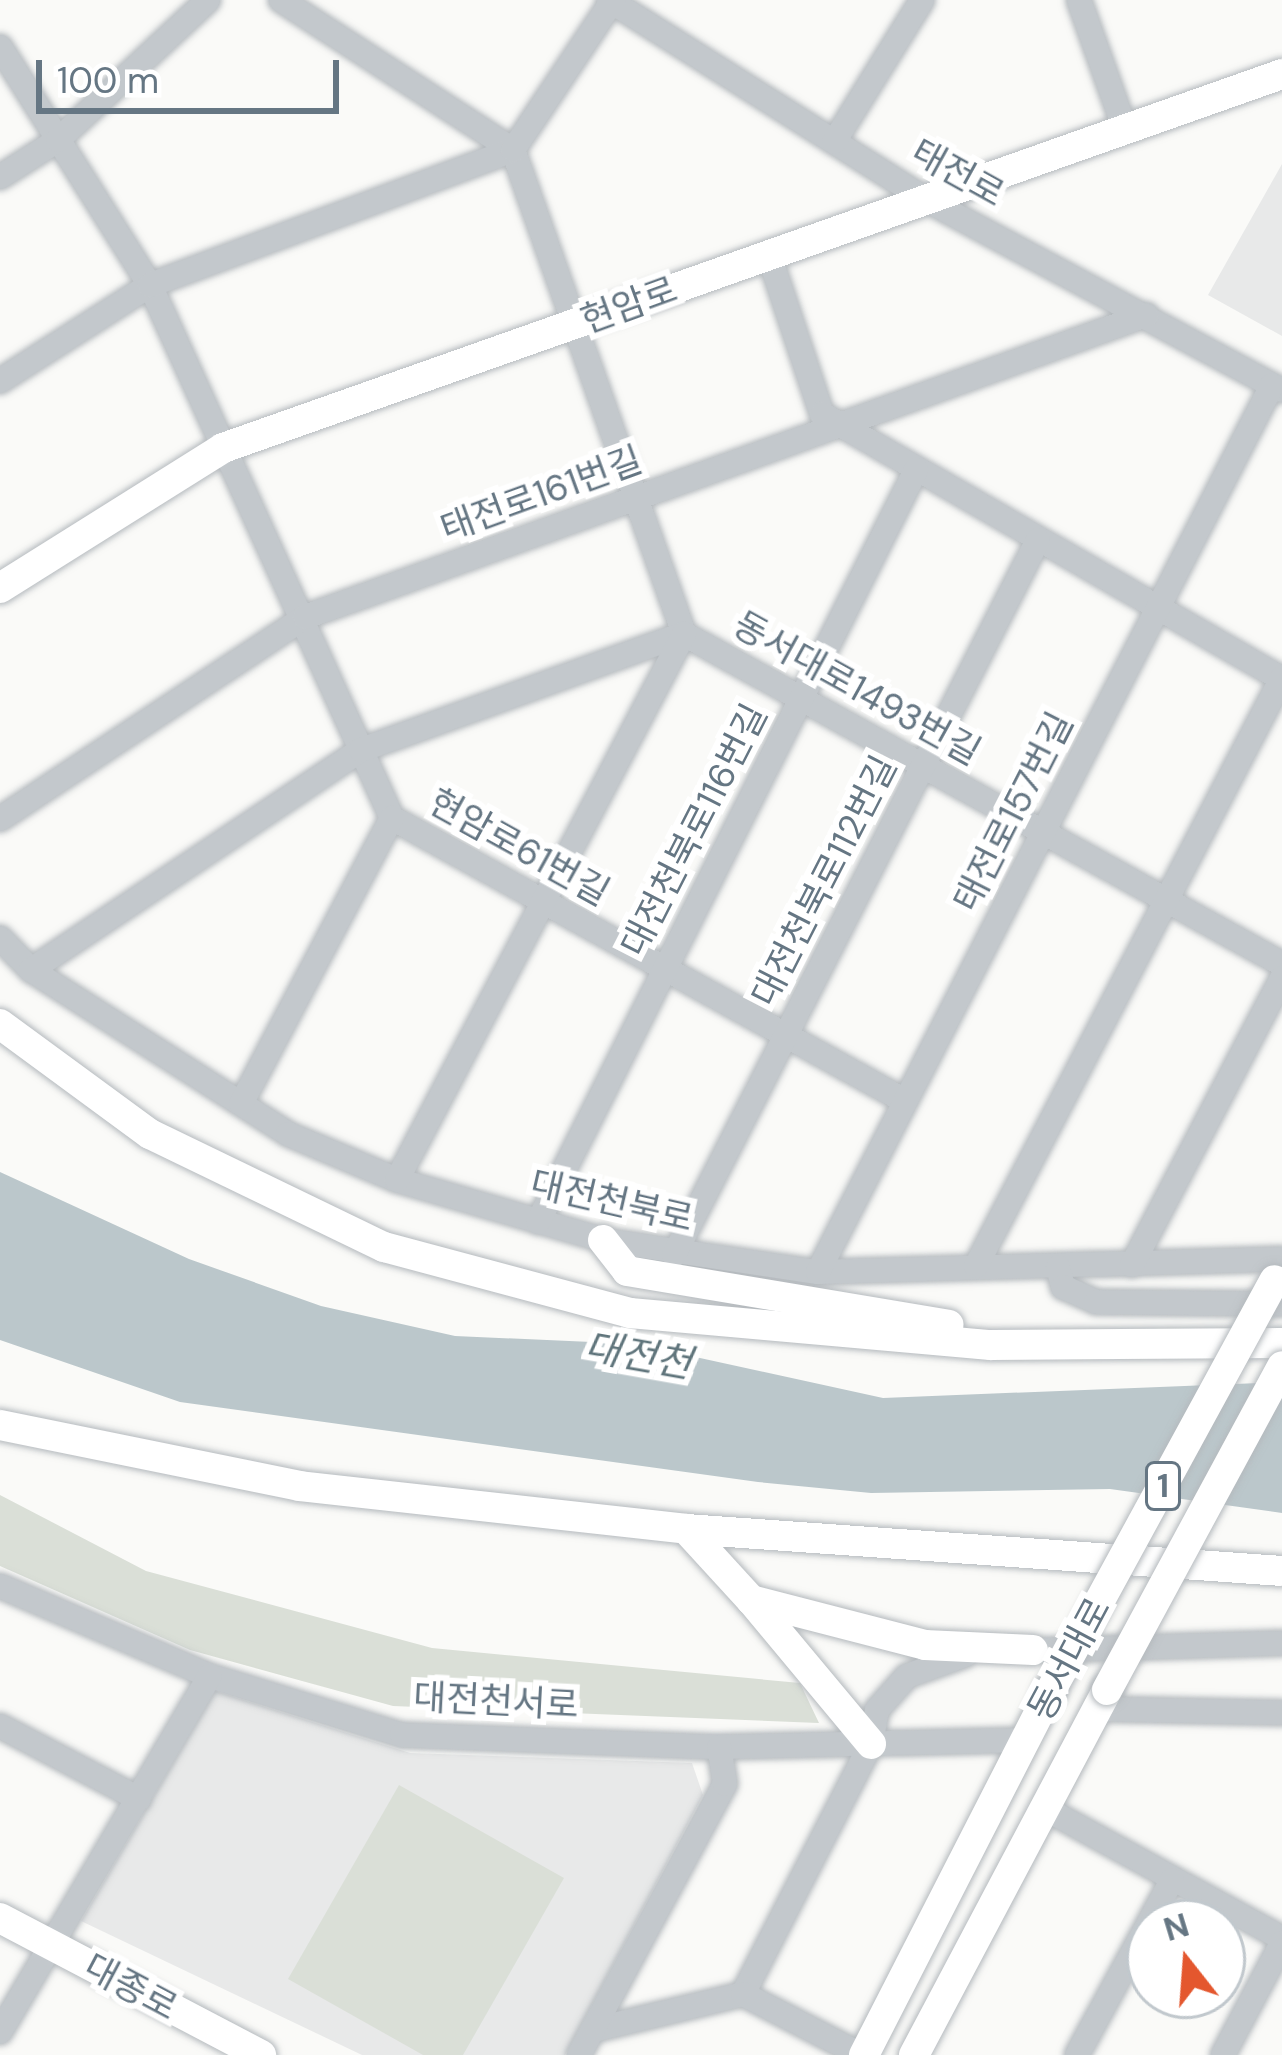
<!DOCTYPE html>
<meta charset="utf-8">
<style>
body{margin:0}
#map{position:relative;width:1282px;height:2055px;overflow:hidden;background:#fafaf8;font-family:"DM Sans","Noto Sans KR",sans-serif}
div>[style]{position:absolute}
[style*='--x']{left:calc(var(--x)*1px);top:calc(var(--y)*1px);width:calc(var(--w)*1px);rotate:calc(var(--a)*1deg)}
.built>*{inset:0;background:#e8e9e9}
.green>*{inset:0;background:#dadfd7}
.water>*{inset:0;background:#bbc7cb}
.roads{filter:drop-shadow(0 0 3px #b5babe) drop-shadow(0 0 3px #b5babe)}
.minor>*{height:24px;margin:-12px;padding:0 12px;transform-origin:12px;border-radius:12px;background:#c3c8cc}
.major>*{height:30px;margin:-15px;padding:0 15px;transform-origin:15px;border-radius:15px;background:#fff}
.bridges{filter:drop-shadow(0 0 3px #b5babe) drop-shadow(0 0 3px #b5babe)}
.major-bridge>*{height:30px;margin:-15px;padding:0 15px;transform-origin:15px;border-radius:15px;background:#fff}
span{translate:-50% -50%;white-space:nowrap;text-align:center;line-height:1.15;-webkit-text-stroke:12px #fff;paint-order:stroke}
.shield-label span{padding:3px 9px;background:#fff;border:3px solid;border-radius:9px;-webkit-text-stroke-width:0}
.shield-label{font-size:33px;color:#657683;font-weight:700}
.street-label{font-size:36px;color:#657683}
.water-label{font-size:39px;color:#60757c;font-style:italic}
.north{position:absolute;left:1126px;top:1899px;width:120px;height:120px;box-sizing:border-box;background:#fff;border:3px solid #c1c8cd;border-radius:50%;rotate:343deg;font-size:33px;font-weight:700;line-height:48px;text-align:center;color:#657683}
.north::after{content:'';display:block;margin:auto;width:42px;height:54px;background:#e4572e;clip-path:polygon(50% 0,100% 100%,50% 72%,0 100%)}
.scale{position:absolute;left:36px;top:60px;width:303px;height:54px;box-sizing:border-box;border:6px solid #657683;border-top:0;padding-left:15px;font-size:36px;line-height:42px;white-space:nowrap;color:#657683;-webkit-text-stroke:9px #fff;paint-order:stroke}
</style>
<div id="map">
<div class="built">
<div style="clip-path:polygon(1282px 164px,1282px 336px,1208px 295px)"></div>
<div style="clip-path:polygon(215px 1691px,410px 1753px,692px 1763px,703px 1795px,565px 2055px,362px 2055px,81px 1921px)"></div>
</div>
<div class="green">
<div style="clip-path:polygon(0 1495px,146px 1571px,432px 1648px,800px 1683px,819px 1723px,393px 1706px,190px 1650px,0 1566px)"></div>
<div style="clip-path:polygon(399px 1785px,564px 1878px,463px 2055px,423px 2055px,288px 1979px)"></div>
</div>
<div class="water">
<div style="clip-path:polygon(0 1172px,189px 1259px,321px 1306px,455px 1336px,636px 1344px,883px 1398px,1282px 1382px,1282px 1513px,1110px 1489px,871px 1493px,758px 1482px,180px 1402px,0 1340px)"></div>
</div>
<div class="roads">
<div class="minor">
<div style="--x:281;--y:0;--w:276;--a:32.9"></div>
<div style="--x:513;--y:150;--w:513;--a:70.54"></div>
<div style="--x:684;--y:634;--w:683;--a:28.89"></div>
<div style="--x:609;--y:0;--w:373;--a:32.2"></div>
<div style="--x:925;--y:199;--w:404;--a:28.2"></div>
<div style="--x:1079;--y:0;--w:137;--a:70.4"></div>
<div style="--x:0;--y:47;--w:281;--a:57.8"></div>
<div style="--x:150;--y:285;--w:585;--a:65.58"></div>
<div style="--x:392;--y:818;--w:586;--a:28.88"></div>
<div style="--x:834;--y:142;--w:167;--a:-58.2"></div>
<div style="--x:0;--y:177;--w:69;--a:-32.5"></div>
<div style="--x:58;--y:140;--w:205;--a:-43"></div>
<div style="--x:769;--y:255;--w:168;--a:71.6"></div>
<div style="--x:822;--y:414;--w:531;--a:29.95"></div>
<div style="--x:0;--y:381;--w:178;--a:-32.6"></div>
<div style="--x:150;--y:285;--w:387;--a:-20.4"></div>
<div style="--x:513;--y:150;--w:180;--a:-56.3"></div>
<div style="--x:0;--y:819;--w:366;--a:-33.5"></div>
<div style="--x:305;--y:617;--w:894;--a:-19.75"></div>
<div style="--x:0;--y:938;--w:45;--a:45.9"></div>
<div style="--x:31;--y:970;--w:305;--a:32.5"></div>
<div style="--x:288;--y:1134;--w:118;--a:22.9"></div>
<div style="--x:397;--y:1180;--w:215;--a:16.2"></div>
<div style="--x:603;--y:1240;--w:217;--a:8.5"></div>
<div style="--x:818;--y:1272;--w:464;--a:-1.6"></div>
<div style="--x:31;--y:970;--w:397;--a:-33.7"></div>
<div style="--x:361;--y:750;--w:343;--a:-19.8"></div>
<div style="--x:241;--y:1104;--w:323;--a:-62.2"></div>
<div style="--x:397;--y:1180;--w:617;--a:-62.27"></div>
<div style="--x:538;--y:1222;--w:842;--a:-63.31"></div>
<div style="--x:674;--y:1255;--w:802;--a:-63.02"></div>
<div style="--x:1132;--y:1265;--w:324;--a:-62.4"></div>
<div style="--x:976;--y:1266;--w:663;--a:-62.51"></div>
<div style="--x:1058;--y:1267;--w:21;--a:76"></div>
<div style="--x:1063;--y:1287;--w:36;--a:24"></div>
<div style="--x:1096;--y:1302;--w:186;--a:0.6"></div>
<div style="--x:818;--y:1272;--w:996;--a:-62.89"></div>
<div style="--x:0;--y:1586;--w:228;--a:23.2"></div>
<div style="--x:210;--y:1676;--w:201;--a:17.1"></div>
<div style="--x:402;--y:1735;--w:317;--a:2.2"></div>
<div style="--x:719;--y:1747;--w:306;--a:-1.3"></div>
<div style="--x:1018;--y:1651;--w:264;--a:-1.7"></div>
<div style="--x:1098;--y:1709;--w:184;--a:1.2"></div>
<div style="--x:0;--y:1726;--w:157;--a:27.7"></div>
<div style="--x:1046;--y:1809;--w:269;--a:28.7"></div>
<div style="--x:743;--y:1994;--w:281;--a:-62.9"></div>
<div style="--x:871;--y:1744;--w:35;--a:-80"></div>
<div style="--x:877;--y:1710;--w:45;--a:-48.6"></div>
<div style="--x:907;--y:1676;--w:62;--a:-19.9"></div>
<div style="--x:593;--y:2030;--w:154;--a:-13.5"></div>
<div style="--x:743;--y:1994;--w:133;--a:27.3"></div>
<div style="--x:0;--y:2032;--w:413;--a:-59.5"></div>
<div style="--x:579;--y:2055;--w:308;--a:-61.7"></div>
<div style="--x:725;--y:1784;--w:37;--a:-99"></div>
<div style="--x:1077;--y:2055;--w:199;--a:-61.5"></div>
<div style="--x:1223;--y:2055;--w:127;--a:-62.2"></div>
</div>
<div class="major">
<div style="--x:0;--y:588;--w:263;--a:-32.1"></div>
<div style="--x:223;--y:448;--w:1123;--a:-19.45"></div>
<div style="--x:0;--y:1024;--w:186;--a:36.3"></div>
<div style="--x:150;--y:1134;--w:260;--a:25.8"></div>
<div style="--x:384;--y:1247;--w:255;--a:15"></div>
<div style="--x:630;--y:1313;--w:362;--a:5.1"></div>
<div style="--x:991;--y:1345;--w:291;--a:-0.4"></div>
<div style="--x:603;--y:1240;--w:39;--a:52"></div>
<div style="--x:627;--y:1271;--w:326;--a:9.5"></div>
<div style="--x:0;--y:1425;--w:305;--a:11.5"></div>
<div style="--x:299;--y:1486;--w:389;--a:6.3"></div>
<div style="--x:686;--y:1529;--w:597;--a:4.03"></div>
<div style="--x:686;--y:1529;--w:96;--a:47.5"></div>
<div style="--x:751;--y:1600;--w:180;--a:14.5"></div>
<div style="--x:925;--y:1645;--w:108;--a:2.7"></div>
<div style="--x:752;--y:1601;--w:186;--a:50.2"></div>
<div style="--x:0;--y:1918;--w:295;--a:27.7"></div>
<div style="--x:864;--y:2055;--w:408;--a:-62.9"></div>
<div style="--x:914;--y:2055;--w:413;--a:-62.1"></div>
</div>
</div>
<div class="bridges">
<div class="major-bridge">
<div style="--x:1107;--y:1690;--w:368;--a:-61.6"></div>
<div style="--x:1050;--y:1692;--w:469;--a:-61.4"></div>
</div>
</div>
<div class="shield-label">
<span style="left:1163px;top:1486px">1</span>
</div>
<div class="street-label">
<span style="left:958px;top:173px;rotate:29deg">태전로</span>
<span style="left:629px;top:305px;rotate:-20deg">현암로</span>
<span style="left:541px;top:494px;rotate:-20deg">태전로161번길</span>
<span style="left:857px;top:688px;rotate:29deg">동서대로1493번길</span>
<span style="left:1013px;top:812px;rotate:-63deg">태전로157번길</span>
<span style="left:694px;top:830px;rotate:-63deg">대전천북로116번길</span>
<span style="left:519px;top:847px;rotate:29deg">현암로61번길</span>
<span style="left:824px;top:881px;rotate:-63deg">대전천북로112번길</span>
<span style="left:612px;top:1201px;rotate:13deg">대전천북로</span>
<span style="left:1069px;top:1659px;rotate:-62deg">동서대로</span>
<span style="left:496px;top:1701px;rotate:3deg">대전천서로</span>
<span style="left:131px;top:1987px;rotate:28deg">대종로</span>
</div>
<div class="water-label">
<span style="left:638px;top:1356px;rotate:10deg">대전천</span>
</div>
<div class="north">N</div>
<div class="scale">100 m</div>
</div>
